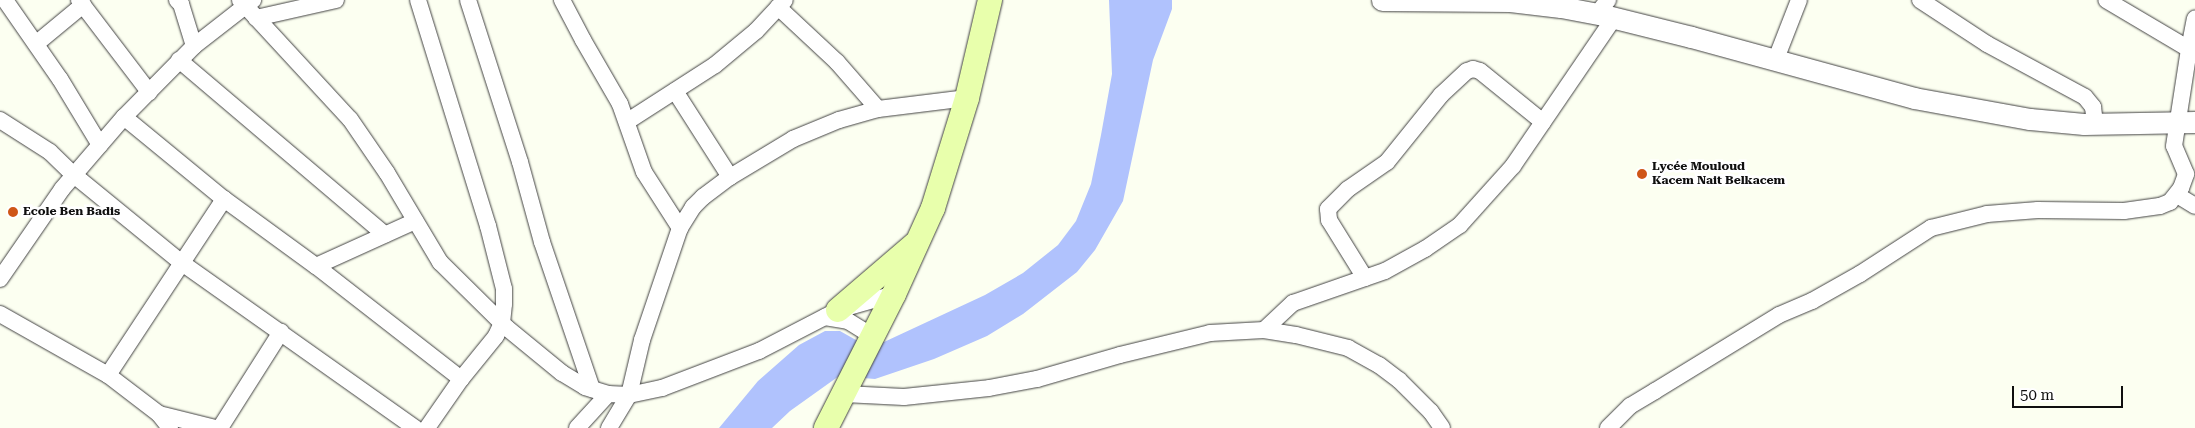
<!DOCTYPE html>
<meta charset="utf-8">
<style>
body{margin:0}
#map{position:relative;width:2195px;height:428px;overflow:hidden;background:#fcfff1;font-family:"Roboto Serif",serif}
div>[style]{position:absolute}
[style*='--x']{left:calc(var(--x)*1px);top:calc(var(--y)*1px);width:calc(var(--w)*1px);rotate:calc(var(--a)*1deg)}
.water>*{inset:0;background:#b0c2fd}
.roads{filter:drop-shadow(0 0 1px #424242) drop-shadow(0 0 1px #424242)}
.minor>*{height:16px;margin:-8px;padding:0 8px;transform-origin:8px;border-radius:8px;background:#fff}
.tertiary>*{height:21px;margin:-10.5px;padding:0 10.5px;transform-origin:10.5px;border-radius:10.5px;background:#fff}
.secondary>*{height:24px;margin:-12px;padding:0 12px;transform-origin:12px;border-radius:12px;background:#e8ffac}
.dots>*{width:14px;height:14px;translate:-50% -50%;box-sizing:border-box;border:2px solid #fff;border-radius:50%}
span{translate:-50% -50%;white-space:nowrap;text-align:center;line-height:1.15;-webkit-text-stroke:5px #fff;paint-order:stroke}
.poi-label{font-size:12px;color:#0f0f0f;font-weight:700}
.left{translate:0 -50%;text-align:left}
.scale{position:absolute;left:2012px;top:386px;width:111px;height:22px;box-sizing:border-box;border:2px solid #0f0f0f;border-top:0;padding-left:6px;font-size:15px;line-height:18px;white-space:nowrap;color:#0f0f0f;-webkit-text-stroke:4px #fff;paint-order:stroke}
</style>
<div id="map">
<div class="water">
<div style="clip-path:polygon(1109px 0,1172px 0,1172px 9px,1153px 60px,1123px 201px,1095px 250px,1077px 272px,1023px 314px,987px 336px,934px 359px,875px 379px,839px 376px,790px 411px,772px 428px,719px 428px,758px 381px,799px 345px,825px 331px,840px 331px,856px 340px,884px 342px,985px 295px,1023px 273px,1058px 245px,1076px 221px,1091px 184px,1101px 135px,1112px 74px)"></div>
</div>
<div class="roads">
<div class="minor">
<div style="--x:5;--y:0;--w:96;--a:55.2"></div>
<div style="--x:60;--y:79;--w:77;--a:58.8"></div>
<div style="--x:79;--y:0;--w:116;--a:52.7"></div>
<div style="--x:177;--y:0;--w:6;--a:45"></div>
<div style="--x:181;--y:4;--w:44;--a:72.8"></div>
<div style="--x:240;--y:0;--w:162;--a:47.3"></div>
<div style="--x:350;--y:119;--w:65;--a:55.6"></div>
<div style="--x:387;--y:173;--w:104;--a:59.2"></div>
<div style="--x:440;--y:262;--w:94;--a:44.6"></div>
<div style="--x:507;--y:328;--w:71;--a:39.3"></div>
<div style="--x:562;--y:373;--w:27;--a:31"></div>
<div style="--x:585;--y:387;--w:24;--a:17"></div>
<div style="--x:608;--y:394;--w:21;--a:3"></div>
<div style="--x:629;--y:395;--w:34;--a:-12"></div>
<div style="--x:662;--y:388;--w:104;--a:-20.9"></div>
<div style="--x:759;--y:351;--w:89;--a:-27.4"></div>
<div style="--x:838;--y:310;--w:58;--a:-15.9"></div>
<div style="--x:418;--y:0;--w:237;--a:72.8"></div>
<div style="--x:488;--y:226;--w:65;--a:75.7"></div>
<div style="--x:504;--y:289;--w:15;--a:90"></div>
<div style="--x:504;--y:304;--w:19;--a:96"></div>
<div style="--x:502;--y:323;--w:14;--a:115"></div>
<div style="--x:496;--y:336;--w:55;--a:129.1"></div>
<div style="--x:461;--y:379;--w:60;--a:124.8"></div>
<div style="--x:468;--y:0;--w:170;--a:72.2"></div>
<div style="--x:520;--y:162;--w:83;--a:74.6"></div>
<div style="--x:542;--y:242;--w:155;--a:71.2"></div>
<div style="--x:562;--y:0;--w:45;--a:62.3"></div>
<div style="--x:583;--y:40;--w:74;--a:60"></div>
<div style="--x:620;--y:104;--w:72;--a:70.6"></div>
<div style="--x:644;--y:172;--w:67;--a:57.3"></div>
<div style="--x:1920;--y:0;--w:80;--a:33.3"></div>
<div style="--x:1987;--y:44;--w:111;--a:28.4"></div>
<div style="--x:2085;--y:97;--w:13;--a:51"></div>
<div style="--x:2093;--y:107;--w:16;--a:83"></div>
<div style="--x:778;--y:7;--w:81;--a:43"></div>
<div style="--x:837;--y:62;--w:62;--a:48.9"></div>
<div style="--x:1597;--y:14;--w:18;--a:-52"></div>
<div style="--x:256;--y:18;--w:82;--a:-12.7"></div>
<div style="--x:37;--y:43;--w:60;--a:-39.6"></div>
<div style="--x:2189;--y:49;--w:31;--a:-79"></div>
<div style="--x:1776;--y:59;--w:63;--a:-68.7"></div>
<div style="--x:179;--y:60;--w:270;--a:40.3"></div>
<div style="--x:675;--y:91;--w:102;--a:57.4"></div>
<div style="--x:124;--y:117;--w:129;--a:39.4"></div>
<div style="--x:224;--y:199;--w:114;--a:36.1"></div>
<div style="--x:316;--y:266;--w:184;--a:37.9"></div>
<div style="--x:0;--y:120;--w:59;--a:32.6"></div>
<div style="--x:50;--y:152;--w:33;--a:44"></div>
<div style="--x:74;--y:175;--w:139;--a:39.2"></div>
<div style="--x:182;--y:263;--w:286;--a:35.3"></div>
<div style="--x:628;--y:121;--w:103;--a:-32.8"></div>
<div style="--x:715;--y:65;--w:53;--a:-39.7"></div>
<div style="--x:756;--y:31;--w:42;--a:-46.9"></div>
<div style="--x:2177;--y:195;--w:21;--a:31"></div>
<div style="--x:316;--y:266;--w:109;--a:-24.4"></div>
<div style="--x:1365;--y:278;--w:68;--a:-121.8"></div>
<div style="--x:1329;--y:220;--w:11;--a:-95"></div>
<div style="--x:1328;--y:209;--w:28;--a:-45"></div>
<div style="--x:1348;--y:189;--w:47;--a:-34.7"></div>
<div style="--x:1387;--y:162;--w:86;--a:-51.1"></div>
<div style="--x:1441;--y:95;--w:35;--a:-43"></div>
<div style="--x:1467;--y:71;--w:6;--a:-18"></div>
<div style="--x:1473;--y:69;--w:7;--a:16"></div>
<div style="--x:1480;--y:71;--w:81;--a:39"></div>
<div style="--x:0;--y:279;--w:109;--a:-55.4"></div>
<div style="--x:62;--y:189;--w:95;--a:-49.3"></div>
<div style="--x:124;--y:117;--w:100;--a:-45.4"></div>
<div style="--x:194;--y:46;--w:75;--a:-37.9"></div>
<div style="--x:0;--y:314;--w:124;--a:29.5"></div>
<div style="--x:108;--y:375;--w:64;--a:37.4"></div>
<div style="--x:159;--y:414;--w:18;--a:52"></div>
<div style="--x:825;--y:317;--w:23;--a:10"></div>
<div style="--x:848;--y:321;--w:28;--a:32"></div>
<div style="--x:1264;--y:330;--w:40;--a:-43"></div>
<div style="--x:1293;--y:303;--w:97;--a:-19.2"></div>
<div style="--x:1385;--y:271;--w:46;--a:-28.8"></div>
<div style="--x:1425;--y:249;--w:42;--a:-34.4"></div>
<div style="--x:1460;--y:225;--w:79;--a:-48.1"></div>
<div style="--x:1513;--y:166;--w:179;--a:-55.7"></div>
<div style="--x:108;--y:375;--w:211;--a:-56.6"></div>
<div style="--x:844;--y:394;--w:60;--a:2.9"></div>
<div style="--x:904;--y:397;--w:85;--a:-6"></div>
<div style="--x:989;--y:388;--w:49;--a:-10.6"></div>
<div style="--x:1037;--y:379;--w:86;--a:-16.1"></div>
<div style="--x:1120;--y:355;--w:93;--a:-13.7"></div>
<div style="--x:1210;--y:333;--w:54;--a:-3.2"></div>
<div style="--x:1264;--y:330;--w:32;--a:9"></div>
<div style="--x:1296;--y:335;--w:54;--a:14"></div>
<div style="--x:1348;--y:348;--w:35;--a:29"></div>
<div style="--x:1379;--y:365;--w:25;--a:37"></div>
<div style="--x:1399;--y:380;--w:45;--a:45"></div>
<div style="--x:1431;--y:412;--w:19;--a:55"></div>
<div style="--x:159;--y:414;--w:58;--a:14"></div>
<div style="--x:220;--y:428;--w:114;--a:-57.6"></div>
<div style="--x:577;--y:428;--w:46;--a:-47.6"></div>
<div style="--x:609;--y:428;--w:39;--a:-59"></div>
<div style="--x:629;--y:395;--w:57;--a:-76.7"></div>
<div style="--x:642;--y:340;--w:118;--a:-71.3"></div>
<div style="--x:680;--y:228;--w:25;--a:-58"></div>
<div style="--x:693;--y:207;--w:14;--a:-45"></div>
<div style="--x:703;--y:197;--w:34;--a:-37"></div>
<div style="--x:730;--y:177;--w:74;--a:-31.1"></div>
<div style="--x:793;--y:139;--w:50;--a:-22.4"></div>
<div style="--x:839;--y:120;--w:41;--a:-15.8"></div>
<div style="--x:878;--y:109;--w:90;--a:-7"></div>
<div style="--x:1608;--y:428;--w:31;--a:-45"></div>
<div style="--x:1630;--y:406;--w:29;--a:-31"></div>
<div style="--x:1655;--y:391;--w:145;--a:-31.5"></div>
<div style="--x:1779;--y:315;--w:36;--a:-23"></div>
<div style="--x:1812;--y:301;--w:55;--a:-29.4"></div>
<div style="--x:1860;--y:274;--w:85;--a:-32.9"></div>
<div style="--x:1931;--y:228;--w:58;--a:-14"></div>
<div style="--x:1987;--y:214;--w:51;--a:-4.5"></div>
<div style="--x:2038;--y:210;--w:86;--a:0.7"></div>
<div style="--x:2124;--y:211;--w:36;--a:-8"></div>
<div style="--x:2160;--y:206;--w:11;--a:-22"></div>
<div style="--x:2170;--y:202;--w:18;--a:-52"></div>
<div style="--x:2181;--y:188;--w:15;--a:-70"></div>
<div style="--x:2186;--y:174;--w:30;--a:-113"></div>
<div style="--x:2174;--y:146;--w:98;--a:-81.2"></div>
<div style="--x:2189;--y:49;--w:96;--a:-149.4"></div>
</div>
<div class="tertiary">
<div style="--x:1382;--y:0;--w:128;--a:0.4"></div>
<div style="--x:1510;--y:1;--w:51;--a:6.7"></div>
<div style="--x:1561;--y:7;--w:43;--a:10.8"></div>
<div style="--x:1603;--y:15;--w:91;--a:14"></div>
<div style="--x:1691;--y:37;--w:231;--a:15.3"></div>
<div style="--x:1914;--y:98;--w:118;--a:10.3"></div>
<div style="--x:2030;--y:119;--w:54;--a:5.3"></div>
<div style="--x:2084;--y:124;--w:111;--a:-1"></div>
</div>
<div class="secondary">
<div style="--x:838;--y:310;--w:101;--a:-40.6"></div>
<div style="--x:826;--y:428;--w:150;--a:-63.1"></div>
<div style="--x:894;--y:294;--w:94;--a:-65.6"></div>
<div style="--x:933;--y:208;--w:115;--a:-72.8"></div>
<div style="--x:967;--y:98;--w:101;--a:-76.8"></div>
</div>
</div>
<div class="dots">
<div style="left:1642px;top:174px;background:#cf5617"></div>
<div style="left:13px;top:212px;background:#cf5617"></div>
</div>
<div class="poi-label">
<span class="left" style="left:1652px;top:174px">Lycée Mouloud<br>Kacem Nait Belkacem</span>
<span class="left" style="left:23px;top:212px">Ecole Ben Badis</span>
</div>
<div class="scale">50 m</div>
</div>
